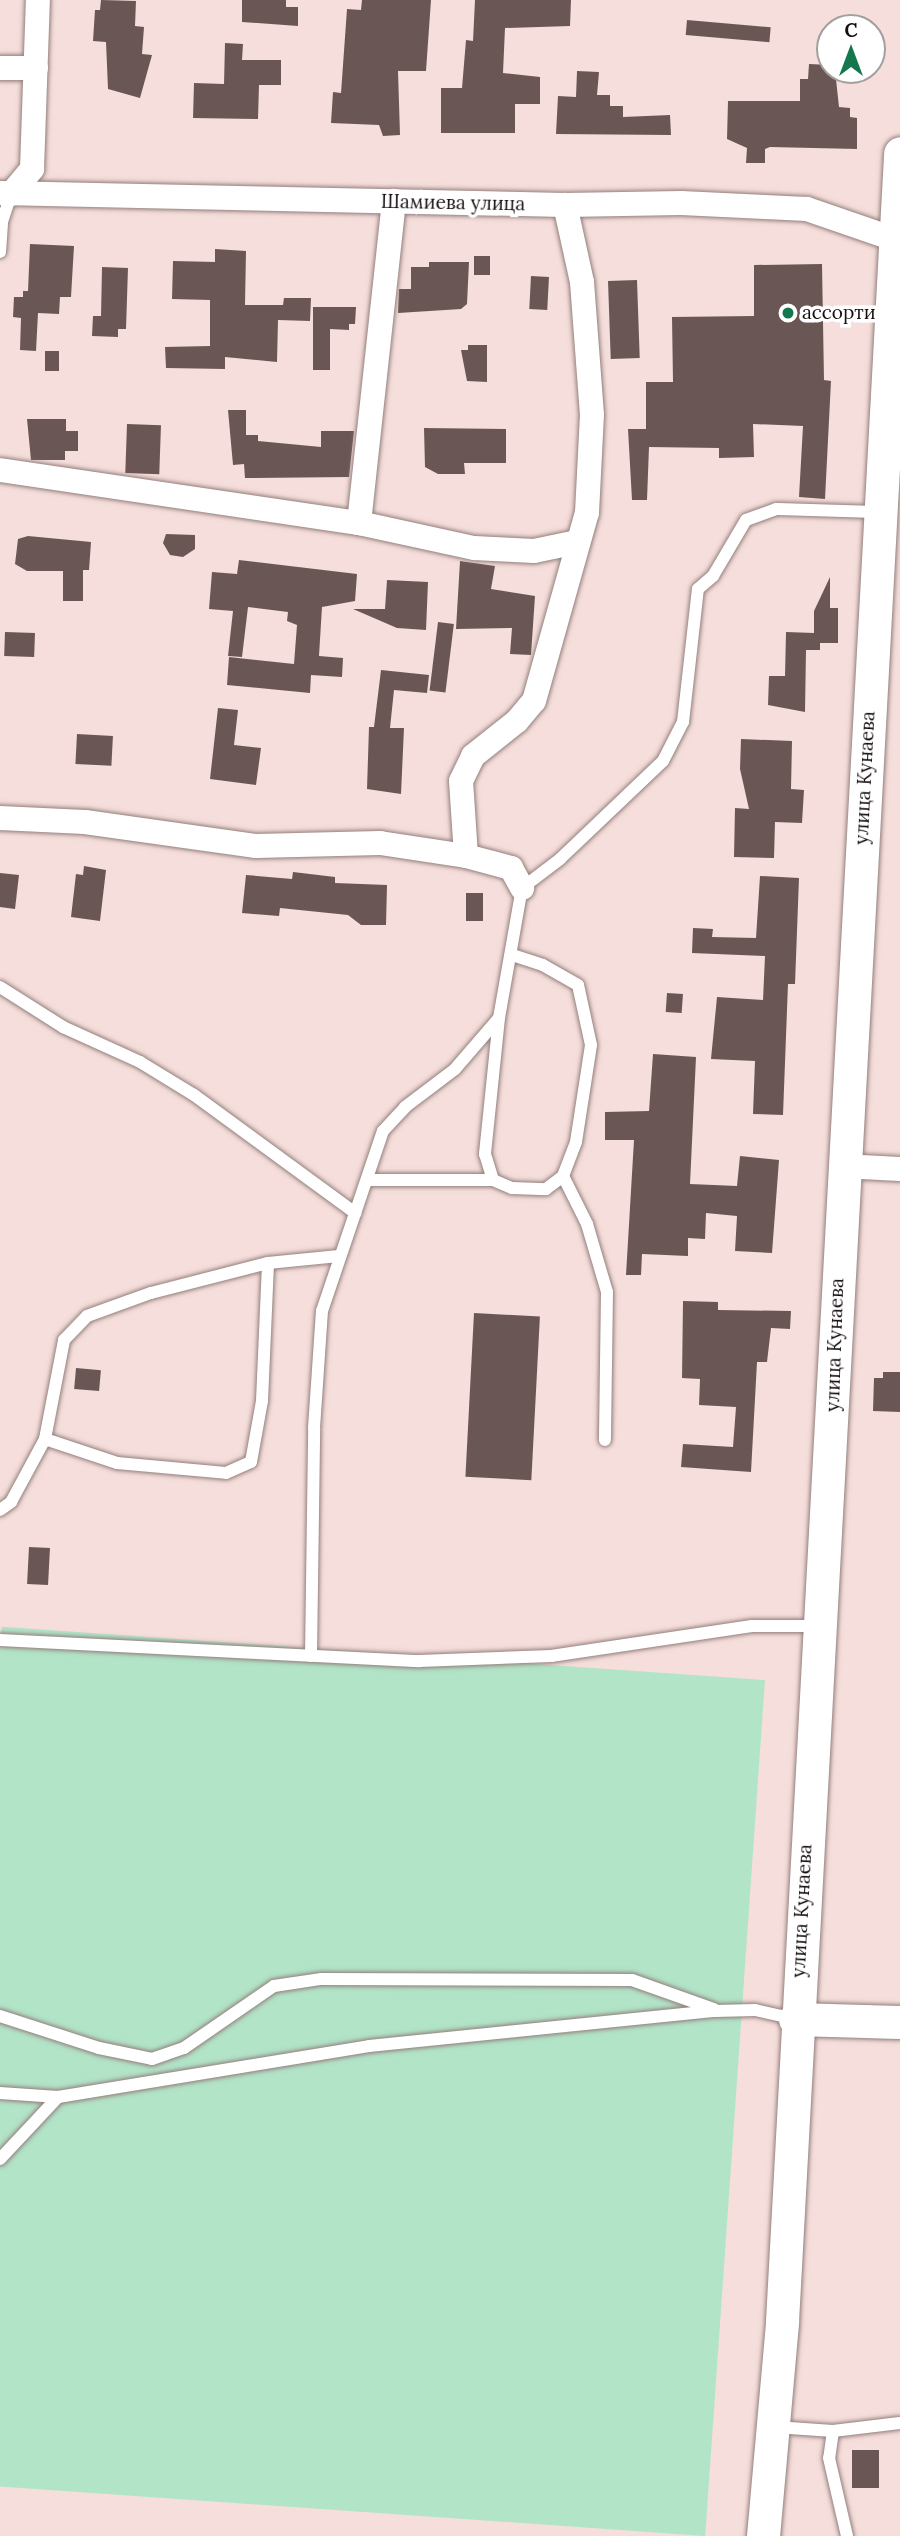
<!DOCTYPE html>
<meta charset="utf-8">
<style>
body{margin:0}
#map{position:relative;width:900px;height:2536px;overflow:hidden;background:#f5dedb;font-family:Lora,serif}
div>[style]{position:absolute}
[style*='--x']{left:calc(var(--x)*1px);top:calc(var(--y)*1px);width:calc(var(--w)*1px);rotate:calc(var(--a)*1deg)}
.green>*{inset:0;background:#b2e4c8;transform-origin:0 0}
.building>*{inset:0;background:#6a5755;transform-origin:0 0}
.roads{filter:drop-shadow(0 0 2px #937f7c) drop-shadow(0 0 2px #937f7c)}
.lane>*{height:12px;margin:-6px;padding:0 6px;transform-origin:6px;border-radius:6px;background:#fff}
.street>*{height:24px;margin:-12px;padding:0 12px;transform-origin:12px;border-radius:12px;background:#fff}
.secondary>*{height:33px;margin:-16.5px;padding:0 16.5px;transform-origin:16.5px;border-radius:16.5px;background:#fff}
.dots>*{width:19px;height:19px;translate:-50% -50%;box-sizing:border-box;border:4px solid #fff;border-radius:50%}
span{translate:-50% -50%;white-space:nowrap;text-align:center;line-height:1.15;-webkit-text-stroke:7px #fff;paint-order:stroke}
.street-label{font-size:19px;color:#170f0f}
.poi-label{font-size:19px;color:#170f0f}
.left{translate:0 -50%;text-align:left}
.north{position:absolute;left:816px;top:14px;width:70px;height:70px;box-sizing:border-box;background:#fff;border:2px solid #a29f9f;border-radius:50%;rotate:0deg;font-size:19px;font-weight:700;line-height:28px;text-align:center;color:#170f0f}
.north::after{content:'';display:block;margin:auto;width:24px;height:32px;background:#15774e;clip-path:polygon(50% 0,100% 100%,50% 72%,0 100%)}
</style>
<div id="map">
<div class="green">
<div style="left:765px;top:1680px;width:858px;height:765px;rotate:94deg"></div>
</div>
<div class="building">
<div style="clip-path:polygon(101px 0,136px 1px,135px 26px,144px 27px,142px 54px,152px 55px,140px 98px,108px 89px,106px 42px,93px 41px,95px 10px,100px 10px)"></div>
<div style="clip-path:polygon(242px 0,286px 0,286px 7px,298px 7px,298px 26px,242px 22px)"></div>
<div style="clip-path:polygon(362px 0,431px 0,426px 71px,398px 71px,400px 135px,383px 136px,379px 125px,331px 123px,333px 92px,341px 93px,347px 9px,361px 10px)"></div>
<div style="clip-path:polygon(475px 0,571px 0,570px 26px,505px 28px,503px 73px,540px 77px,540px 104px,515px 104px,515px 133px,441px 133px,441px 88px,462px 88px,466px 40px,473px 41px)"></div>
<div style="left:687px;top:20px;width:84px;height:15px;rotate:5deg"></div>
<div style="clip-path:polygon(225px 43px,243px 44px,242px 60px,281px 60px,281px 85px,259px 85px,258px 119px,193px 118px,194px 83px,224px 84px)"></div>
<div style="clip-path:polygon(809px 64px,830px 65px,830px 70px,835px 70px,839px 107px,850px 108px,850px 117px,857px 118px,857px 149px,770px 147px,765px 149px,765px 163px,746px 163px,747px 148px,727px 139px,728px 101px,800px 101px,800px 79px,808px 79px)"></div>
<div style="clip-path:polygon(577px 71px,599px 72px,597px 95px,610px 95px,610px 106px,623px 106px,623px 117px,670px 115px,671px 135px,556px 134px,558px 96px,576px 97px)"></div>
<div style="clip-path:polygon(30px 244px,74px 246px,71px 297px,60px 297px,59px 314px,38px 313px,36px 351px,20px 350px,21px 318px,13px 317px,14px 297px,23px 297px,23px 291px,28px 291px)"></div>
<div style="clip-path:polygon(215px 249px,246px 251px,245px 305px,283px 305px,284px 298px,311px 298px,310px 321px,278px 320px,277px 362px,225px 357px,225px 369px,166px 368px,165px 347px,210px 346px,210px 300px,172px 299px,173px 261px,215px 262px)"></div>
<div style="left:474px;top:256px;width:16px;height:19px"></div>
<div style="clip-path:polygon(429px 262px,469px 262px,467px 304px,461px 309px,398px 313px,399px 289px,411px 289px,411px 267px,429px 267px)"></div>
<div style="clip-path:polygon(822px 264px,824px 380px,831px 381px,825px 499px,799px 497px,803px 426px,753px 424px,754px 457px,719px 458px,719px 448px,649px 447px,647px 500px,632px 500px,628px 429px,646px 429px,646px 382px,673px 382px,672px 317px,754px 316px,754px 265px)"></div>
<div style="clip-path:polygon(102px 267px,128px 268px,126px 329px,118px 329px,118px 337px,92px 336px,93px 316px,101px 316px)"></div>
<div style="left:531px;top:276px;width:18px;height:33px;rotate:3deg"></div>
<div style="left:637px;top:280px;width:78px;height:29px;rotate:88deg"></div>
<div style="clip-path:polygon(313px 307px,356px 307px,355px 324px,349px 324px,349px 330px,330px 329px,330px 370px,313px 370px)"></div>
<div style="clip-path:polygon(468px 345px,487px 345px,487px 382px,467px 381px,461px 350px,468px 350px)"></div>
<div style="left:45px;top:351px;width:14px;height:20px"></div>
<div style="clip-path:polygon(228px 410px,246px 410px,246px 435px,258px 435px,258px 441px,321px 447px,321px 431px,354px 431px,349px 477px,245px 478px,244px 464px,233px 465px)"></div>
<div style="clip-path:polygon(27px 419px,66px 419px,66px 431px,78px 431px,78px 451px,65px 451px,65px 460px,31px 460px)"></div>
<div style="left:127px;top:424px;width:34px;height:49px;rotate:2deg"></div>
<div style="clip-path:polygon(424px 428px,506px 429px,506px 463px,464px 463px,465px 474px,438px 474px,425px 467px)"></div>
<div style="clip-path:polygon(166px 534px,195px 535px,195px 549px,183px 557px,170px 555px,163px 543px)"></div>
<div style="clip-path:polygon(28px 536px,91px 542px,89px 570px,83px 570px,83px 601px,63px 601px,63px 571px,27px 571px,15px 564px,18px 539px)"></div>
<div style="clip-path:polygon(239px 560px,357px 574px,355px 601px,322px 607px,319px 656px,343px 658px,342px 677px,311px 675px,310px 693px,227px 685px,229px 657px,294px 664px,297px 625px,287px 621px,288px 612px,248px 607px,242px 657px,228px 656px,233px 611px,209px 609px,212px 572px,237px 574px)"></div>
<div style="clip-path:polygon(460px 561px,495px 566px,491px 589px,535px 596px,531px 655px,510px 654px,512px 628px,456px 629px)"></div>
<div style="clip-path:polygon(830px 577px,830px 608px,838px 608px,838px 643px,820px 643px,820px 650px,806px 650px,805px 712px,768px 705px,769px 676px,785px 676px,786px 632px,814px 633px,814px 611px)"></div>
<div style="clip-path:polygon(387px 580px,428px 582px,426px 630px,397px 628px,353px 609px,385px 609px)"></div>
<div style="left:438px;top:622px;width:16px;height:69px;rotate:7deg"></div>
<div style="left:5px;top:632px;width:30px;height:24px;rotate:2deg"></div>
<div style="clip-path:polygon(381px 670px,429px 675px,427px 693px,394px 690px,390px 728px,404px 728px,401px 794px,367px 789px,369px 727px,374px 727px)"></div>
<div style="clip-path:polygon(218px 708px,238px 710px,234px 745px,261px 748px,256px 785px,210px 779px)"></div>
<div style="left:77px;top:734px;width:36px;height:30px;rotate:3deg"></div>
<div style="clip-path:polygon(741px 739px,792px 741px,791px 789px,804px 790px,802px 823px,775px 822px,774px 858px,734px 857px,735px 808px,749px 809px,740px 769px)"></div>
<div style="clip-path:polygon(84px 866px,106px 870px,100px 921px,71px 917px,76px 874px,83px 875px)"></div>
<div style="clip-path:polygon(293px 872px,335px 877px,335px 883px,387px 885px,386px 925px,361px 925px,348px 915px,280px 908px,279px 916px,242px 913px,246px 875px,292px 879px)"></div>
<div style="clip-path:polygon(0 873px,19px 875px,15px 909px,0 907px)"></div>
<div style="clip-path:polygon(760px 876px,799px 878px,795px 984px,788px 984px,783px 1115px,753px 1114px,755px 1061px,711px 1059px,717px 997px,763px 1000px,765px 956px,692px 953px,693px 928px,713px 929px,712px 937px,756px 938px)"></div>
<div style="left:466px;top:893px;width:17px;height:28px"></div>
<div style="left:667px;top:993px;width:16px;height:19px;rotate:4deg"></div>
<div style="clip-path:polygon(653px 1054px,696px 1057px,690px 1184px,737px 1186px,740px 1156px,779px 1160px,772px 1253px,735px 1251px,737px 1216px,706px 1213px,705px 1239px,688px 1238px,688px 1256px,642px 1254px,641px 1275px,626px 1275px,634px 1140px,605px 1140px,605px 1112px,649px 1111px)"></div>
<div style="clip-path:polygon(683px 1301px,718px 1302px,718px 1310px,791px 1311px,790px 1329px,771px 1328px,767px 1362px,757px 1362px,751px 1472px,681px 1467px,683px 1444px,733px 1447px,736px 1407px,699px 1405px,700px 1379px,682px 1378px)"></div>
<div style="left:474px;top:1313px;width:66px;height:164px;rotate:3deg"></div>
<div style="left:76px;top:1368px;width:25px;height:21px;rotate:5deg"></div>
<div style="clip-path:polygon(883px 1372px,900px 1372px,900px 1412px,873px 1411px,874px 1378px,883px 1378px)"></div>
<div style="left:29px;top:1547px;width:21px;height:37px;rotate:3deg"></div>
<div style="left:852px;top:2450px;width:27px;height:38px"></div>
</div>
<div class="roads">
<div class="lane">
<div style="--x:0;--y:252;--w:30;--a:-86"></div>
<div style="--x:2;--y:222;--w:29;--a:-72"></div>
<div style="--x:0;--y:987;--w:75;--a:32.4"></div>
<div style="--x:63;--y:1027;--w:85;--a:24.4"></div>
<div style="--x:140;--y:1062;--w:63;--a:31.4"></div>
<div style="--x:194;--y:1095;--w:200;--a:36.2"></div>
<div style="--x:499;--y:1018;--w:137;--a:95.9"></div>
<div style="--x:485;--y:1154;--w:27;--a:73"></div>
<div style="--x:493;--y:1180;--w:21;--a:23"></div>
<div style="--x:512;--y:1188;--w:34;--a:2"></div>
<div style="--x:546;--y:1189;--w:21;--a:-37"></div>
<div style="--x:563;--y:1176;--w:36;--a:-69"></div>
<div style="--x:576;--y:1142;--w:98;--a:-81.2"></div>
<div style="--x:591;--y:1045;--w:61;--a:-102.2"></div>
<div style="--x:578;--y:985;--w:40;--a:-150.3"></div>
<div style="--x:543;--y:965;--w:33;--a:-162"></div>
<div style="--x:563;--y:1176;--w:54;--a:63.4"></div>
<div style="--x:587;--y:1224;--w:71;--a:73.6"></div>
<div style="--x:607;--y:1292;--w:148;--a:90.8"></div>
<div style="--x:367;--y:1180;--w:126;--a:0"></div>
<div style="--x:45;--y:1439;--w:76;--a:18.4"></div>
<div style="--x:117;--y:1463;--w:109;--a:5.2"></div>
<div style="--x:226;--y:1473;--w:27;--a:-24"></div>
<div style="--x:251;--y:1462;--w:62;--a:-79.8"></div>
<div style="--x:262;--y:1401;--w:138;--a:-87.5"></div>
<div style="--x:0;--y:1510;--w:14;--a:-36"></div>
<div style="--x:11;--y:1502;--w:72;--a:-61.6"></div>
<div style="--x:45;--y:1439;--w:101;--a:-79.1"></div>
<div style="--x:64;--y:1340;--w:33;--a:-46"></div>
<div style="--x:87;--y:1316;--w:68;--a:-19.8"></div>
<div style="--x:151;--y:1293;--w:121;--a:-14.4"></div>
<div style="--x:268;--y:1263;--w:71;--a:-5.6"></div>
<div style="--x:0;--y:1640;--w:420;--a:2.9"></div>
<div style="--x:419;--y:1661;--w:132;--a:-2.2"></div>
<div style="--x:551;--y:1656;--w:203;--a:-8.5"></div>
<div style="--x:752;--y:1626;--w:66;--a:0"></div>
<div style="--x:311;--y:1656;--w:228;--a:-89.2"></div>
<div style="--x:314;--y:1428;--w:117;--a:-86.1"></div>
<div style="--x:322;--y:1311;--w:190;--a:-71.3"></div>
<div style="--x:383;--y:1131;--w:33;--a:-47"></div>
<div style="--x:405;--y:1107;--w:63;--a:-37.2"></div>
<div style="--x:455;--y:1069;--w:67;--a:-49.2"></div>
<div style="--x:499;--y:1018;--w:132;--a:-80"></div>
<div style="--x:522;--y:888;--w:48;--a:-37.3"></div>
<div style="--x:560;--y:859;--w:142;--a:-43.6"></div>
<div style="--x:663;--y:761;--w:44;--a:-62.9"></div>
<div style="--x:683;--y:722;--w:134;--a:-83.6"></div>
<div style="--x:698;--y:589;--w:20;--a:-41"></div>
<div style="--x:713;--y:576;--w:65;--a:-59.5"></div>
<div style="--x:746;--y:520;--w:32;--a:-20"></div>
<div style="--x:776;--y:509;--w:102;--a:1.7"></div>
<div style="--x:0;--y:2016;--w:104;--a:17.9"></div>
<div style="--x:99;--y:2048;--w:54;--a:11.7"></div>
<div style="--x:152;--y:2059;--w:34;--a:-19"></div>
<div style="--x:184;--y:2048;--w:109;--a:-34.6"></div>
<div style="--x:274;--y:1986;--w:48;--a:-8.5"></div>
<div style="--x:321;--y:1979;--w:311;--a:0.2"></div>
<div style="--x:632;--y:1980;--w:87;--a:19.5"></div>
<div style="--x:0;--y:2093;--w:58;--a:3.9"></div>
<div style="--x:58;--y:2097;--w:315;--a:-9.3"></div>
<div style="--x:369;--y:2046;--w:348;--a:-5.8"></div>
<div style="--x:715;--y:2011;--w:40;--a:-1.4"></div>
<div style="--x:755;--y:2010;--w:41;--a:12.7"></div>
<div style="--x:0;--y:2159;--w:85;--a:-46.9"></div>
<div style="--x:775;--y:2427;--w:58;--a:3.9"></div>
<div style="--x:833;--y:2431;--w:67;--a:-6.8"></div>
<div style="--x:833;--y:2431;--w:27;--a:98"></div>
<div style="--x:829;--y:2458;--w:80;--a:77"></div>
</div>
<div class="street">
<div style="--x:0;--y:68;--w:36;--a:0"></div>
<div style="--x:0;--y:193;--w:565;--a:1.22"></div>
<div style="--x:565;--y:205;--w:116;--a:-1"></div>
<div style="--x:681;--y:203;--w:126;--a:2.7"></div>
<div style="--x:807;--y:209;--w:98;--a:19"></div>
<div style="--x:11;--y:194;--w:33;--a:-50"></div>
<div style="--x:32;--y:169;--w:169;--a:-88"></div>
<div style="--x:0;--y:470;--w:363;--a:8.4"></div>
<div style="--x:359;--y:523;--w:118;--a:12.3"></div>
<div style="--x:474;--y:548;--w:60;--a:2.9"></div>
<div style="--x:534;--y:551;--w:44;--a:-11.8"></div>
<div style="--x:359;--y:523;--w:324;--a:-83.8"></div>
<div style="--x:0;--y:818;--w:85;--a:2.7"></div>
<div style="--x:85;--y:822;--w:173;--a:8"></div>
<div style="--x:256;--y:846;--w:124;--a:-1.4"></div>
<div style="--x:380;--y:843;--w:87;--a:8.6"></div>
<div style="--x:466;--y:856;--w:47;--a:14.9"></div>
<div style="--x:511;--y:868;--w:23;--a:61"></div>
<div style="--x:466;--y:856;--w:75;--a:-93.8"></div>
<div style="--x:461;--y:781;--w:28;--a:-64"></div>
<div style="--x:473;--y:756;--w:56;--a:-38.5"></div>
<div style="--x:517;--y:721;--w:26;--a:-50"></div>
<div style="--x:534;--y:701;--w:195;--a:-74.3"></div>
<div style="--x:587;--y:513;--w:98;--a:-87.1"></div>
<div style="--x:592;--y:415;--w:133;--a:-94.3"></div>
<div style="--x:582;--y:282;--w:79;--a:-102.4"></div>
<div style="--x:842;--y:1166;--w:58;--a:3"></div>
</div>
<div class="secondary">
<div style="--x:795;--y:2019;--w:105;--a:1.6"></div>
<div style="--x:763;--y:2536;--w:216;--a:-84.9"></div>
<div style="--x:782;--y:2321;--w:2171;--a:-86.88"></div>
</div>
</div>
<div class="dots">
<div style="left:788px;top:313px;background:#15774e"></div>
</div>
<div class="street-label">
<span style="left:453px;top:203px;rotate:1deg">Шамиева улица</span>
<span style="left:865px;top:778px;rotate:-87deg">улица Кунаева</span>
<span style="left:835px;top:1345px;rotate:-88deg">улица Кунаева</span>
<span style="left:802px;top:1911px;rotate:-87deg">улица Кунаева</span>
</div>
<div class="poi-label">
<span class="left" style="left:802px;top:313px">ассорти</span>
</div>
<div class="north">С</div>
</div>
